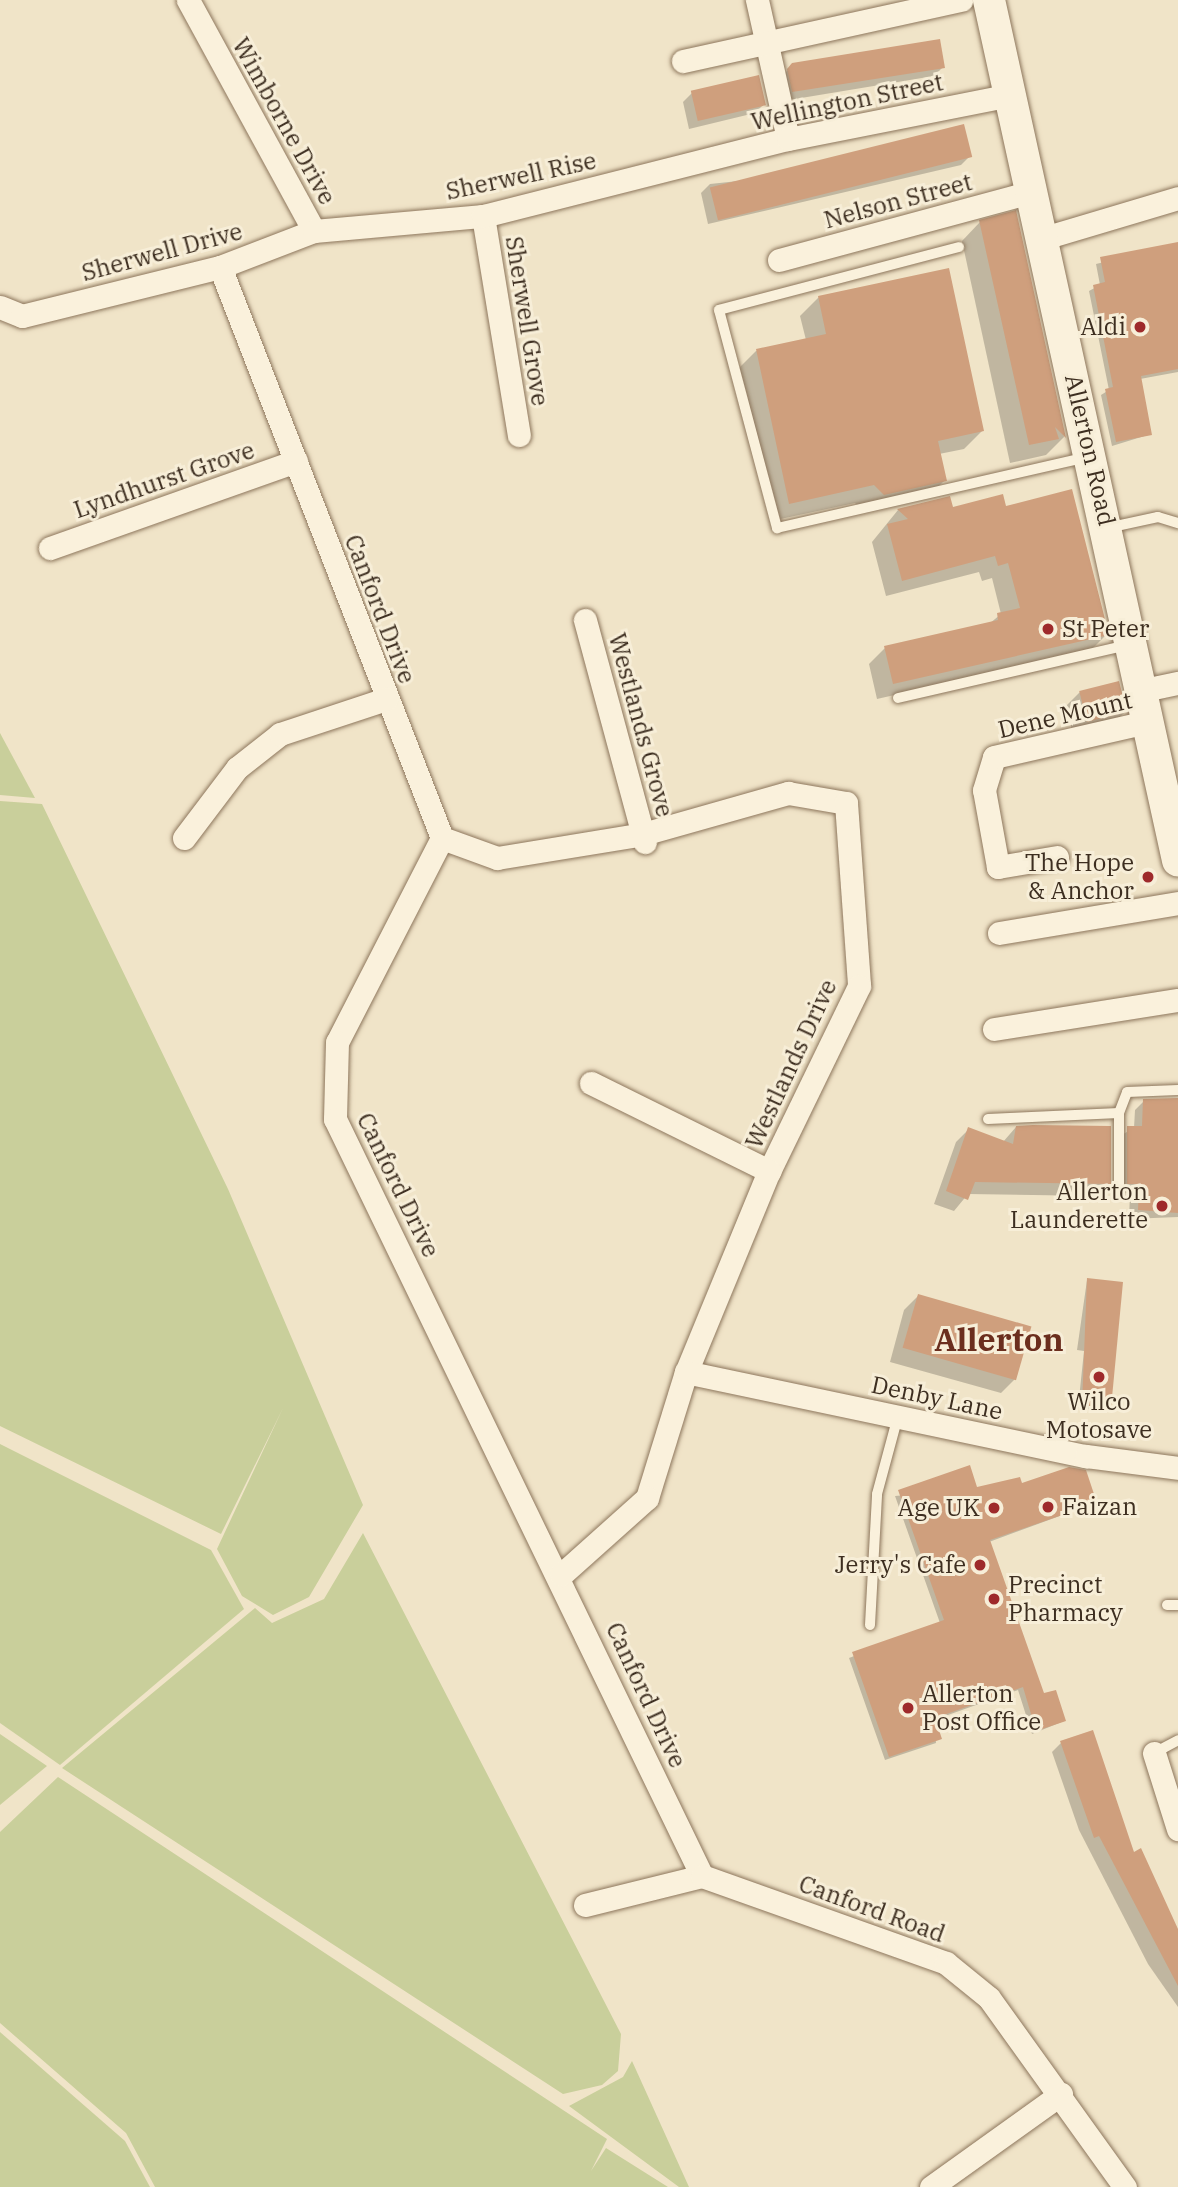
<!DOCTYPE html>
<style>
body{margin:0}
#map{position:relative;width:1178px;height:2187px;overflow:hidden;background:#f0e4c8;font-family:"IBM Plex Serif",serif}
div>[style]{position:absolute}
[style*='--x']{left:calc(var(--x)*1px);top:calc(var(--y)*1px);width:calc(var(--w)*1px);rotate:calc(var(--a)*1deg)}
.green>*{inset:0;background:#c9cf9b}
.shadow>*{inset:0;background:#0003}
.building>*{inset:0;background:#cf9f7d;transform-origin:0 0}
.roads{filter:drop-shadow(0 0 2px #8d765c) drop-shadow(0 0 2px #8d765c)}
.lane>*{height:10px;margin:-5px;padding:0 5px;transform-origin:5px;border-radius:5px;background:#faf1dc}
.street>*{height:23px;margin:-11.5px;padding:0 11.5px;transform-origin:11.5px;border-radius:11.5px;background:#faf1dc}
.secondary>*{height:32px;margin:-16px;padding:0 16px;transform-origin:16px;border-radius:16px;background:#faf1dc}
.dots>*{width:19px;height:19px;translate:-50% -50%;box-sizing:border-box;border:4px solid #f7eed8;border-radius:50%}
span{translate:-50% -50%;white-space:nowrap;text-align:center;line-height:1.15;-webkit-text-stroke:6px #f7eed8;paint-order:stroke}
.street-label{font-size:24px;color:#3d2e20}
.poi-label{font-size:24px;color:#3d2e20}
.right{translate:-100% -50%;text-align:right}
.left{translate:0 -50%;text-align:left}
.district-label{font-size:32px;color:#6b2e1e;font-weight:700}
</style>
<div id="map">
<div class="green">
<div style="clip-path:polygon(0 733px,35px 798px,0 795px)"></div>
<div style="clip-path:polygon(0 801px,42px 804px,228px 1189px,363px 1505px,309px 1597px,273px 1615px,242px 1596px,217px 1549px,283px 1408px,221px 1534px,0 1426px)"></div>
<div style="clip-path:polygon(0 1444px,211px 1550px,244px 1609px,60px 1765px,0 1723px)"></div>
<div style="clip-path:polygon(363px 1533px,621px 2034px,618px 2071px,602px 2085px,563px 2094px,62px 1768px,255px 1608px,272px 1623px,324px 1599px)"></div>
<div style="clip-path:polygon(0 1734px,47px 1766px,0 1805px)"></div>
<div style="clip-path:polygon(58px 1777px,607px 2139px,591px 2171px,606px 2148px,668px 2187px,155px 2187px,126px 2133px,0 2023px,0 1832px)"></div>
<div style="clip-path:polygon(0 2032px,125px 2141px,150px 2187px,0 2187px)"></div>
<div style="clip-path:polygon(632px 2061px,689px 2187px,679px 2187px,569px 2106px,623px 2077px)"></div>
</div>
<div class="shadow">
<div style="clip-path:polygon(793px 65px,943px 67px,934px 76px,783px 101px,778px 80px)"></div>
<div style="clip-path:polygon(692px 93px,764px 104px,755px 113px,689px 129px,683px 102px)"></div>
<div style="clip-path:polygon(970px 156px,961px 165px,708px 224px,701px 193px,710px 184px)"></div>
<div style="clip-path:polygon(1015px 213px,1064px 437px,1046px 455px,1010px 463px,962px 241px,980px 222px)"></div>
<div style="clip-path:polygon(1178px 244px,1178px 372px,1140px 379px,1151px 434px,1112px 446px,1101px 395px,1109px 390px,1089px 291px,1100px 285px,1096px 264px)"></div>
<div style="clip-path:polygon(819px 297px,982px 431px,964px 449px,939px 454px,945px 480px,926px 499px,865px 513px,855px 503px,771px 521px,738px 369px,756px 351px,806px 340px,800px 316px)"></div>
<div style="clip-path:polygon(949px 499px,951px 509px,1005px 508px,1107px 634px,1091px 650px,877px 699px,869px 664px,885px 648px,989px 624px,1001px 614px,992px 578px,982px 581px,979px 572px,886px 596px,872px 542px,898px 510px)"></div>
<div style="clip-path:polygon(1080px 692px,1125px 712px,1111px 726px,1073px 734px,1066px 706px)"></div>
<div style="clip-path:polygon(1178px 1099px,1178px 1217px,1129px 1219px,1130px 1193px,1118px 1192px,1118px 1137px,1134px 1128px,1135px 1110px,1144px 1101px)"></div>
<div style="clip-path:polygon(1016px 1127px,1109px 1183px,1096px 1196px,968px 1194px,954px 1211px,934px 1204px,956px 1142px,969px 1129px,1003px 1142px)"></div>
<div style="clip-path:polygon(1087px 1280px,1110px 1407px,1106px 1411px,1078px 1408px,1084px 1351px,1077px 1350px)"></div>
<div style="clip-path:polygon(918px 1296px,1030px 1327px,1015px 1379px,1001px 1393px,890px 1362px,904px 1310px)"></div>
<div style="clip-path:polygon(1021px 1485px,1095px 1503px,989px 1542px,1043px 1695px,1064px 1721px,1032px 1734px,1018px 1690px,934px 1720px,936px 1743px,885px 1760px,849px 1658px,940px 1623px,895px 1496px)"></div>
<div style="clip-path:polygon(1061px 1743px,1178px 1934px,1178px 2007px,1148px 1964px,1079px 1830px,1052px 1752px)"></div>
</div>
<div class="building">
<div style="clip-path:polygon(940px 39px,945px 68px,792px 92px,787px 69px,792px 63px)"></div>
<div style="left:759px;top:75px;width:31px;height:70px;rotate:77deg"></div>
<div style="left:964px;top:124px;width:34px;height:262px;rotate:76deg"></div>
<div style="clip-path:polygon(1016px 210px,1066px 438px,1055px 427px,1059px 439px,1029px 445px,979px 220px)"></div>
<div style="clip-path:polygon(1178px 242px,1178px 369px,1141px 376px,1152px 435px,1116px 442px,1105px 389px,1113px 387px,1093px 285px,1105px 282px,1100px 257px)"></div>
<div style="clip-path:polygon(949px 268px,984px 431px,938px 441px,947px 481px,884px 495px,874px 485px,789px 504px,756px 349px,826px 334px,818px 296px)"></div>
<div style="clip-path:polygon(1072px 489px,1109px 635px,893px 684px,884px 646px,998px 620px,997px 613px,1020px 608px,1008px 563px,998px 566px,995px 556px,902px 581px,887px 524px,908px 519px,897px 509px,950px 496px,953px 507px,1003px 494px,1006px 506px)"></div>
<div style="left:1119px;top:681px;width:32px;height:41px;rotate:76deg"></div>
<div style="clip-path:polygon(1178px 1098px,1178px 1213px,1138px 1210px,1139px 1184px,1127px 1184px,1127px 1126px,1142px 1126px,1143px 1099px)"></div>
<div style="clip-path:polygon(1033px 1125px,1111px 1126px,1111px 1184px,975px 1182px,968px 1200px,946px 1191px,968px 1127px,1013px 1144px,1016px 1126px)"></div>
<div style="clip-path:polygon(1087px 1278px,1123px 1282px,1111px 1408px,1082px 1405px)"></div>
<div style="left:918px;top:1294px;width:118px;height:56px;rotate:16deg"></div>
<div style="clip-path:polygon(970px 1465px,977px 1487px,1020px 1477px,1022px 1483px,1069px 1467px,1086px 1470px,1097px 1503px,990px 1540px,1044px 1693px,1056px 1690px,1066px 1721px,1036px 1731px,1023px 1687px,935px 1718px,942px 1739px,889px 1757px,852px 1652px,944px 1620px,898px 1490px)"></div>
<div style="clip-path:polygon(1093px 1730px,1134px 1852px,1141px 1848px,1178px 1929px,1178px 1986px,1099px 1836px,1094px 1838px,1060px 1741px)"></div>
</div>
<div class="roads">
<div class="lane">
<div style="--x:959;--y:247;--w:248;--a:165.3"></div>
<div style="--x:719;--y:310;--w:226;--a:75.1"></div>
<div style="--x:777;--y:528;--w:318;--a:-12.9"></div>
<div style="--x:1107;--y:528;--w:52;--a:-12.2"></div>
<div style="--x:1158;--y:517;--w:21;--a:17"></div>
<div style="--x:898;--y:698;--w:235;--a:-13"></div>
<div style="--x:988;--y:1119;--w:131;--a:-2.6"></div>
<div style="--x:1119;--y:1191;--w:78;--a:-90"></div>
<div style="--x:1119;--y:1113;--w:22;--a:-69"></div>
<div style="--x:1127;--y:1092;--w:51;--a:-2.2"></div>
<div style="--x:1167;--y:1605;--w:11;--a:0"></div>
<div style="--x:870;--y:1625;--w:131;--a:-86.9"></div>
<div style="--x:877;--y:1494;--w:81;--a:-74.9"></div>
<div style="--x:1154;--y:1753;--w:27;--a:-28"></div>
</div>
<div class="street">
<div style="--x:188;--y:0;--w:263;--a:61.4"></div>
<div style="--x:757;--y:0;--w:142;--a:77.4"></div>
<div style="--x:683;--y:61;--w:285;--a:-12.4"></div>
<div style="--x:483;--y:216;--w:222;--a:80.7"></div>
<div style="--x:1044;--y:238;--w:140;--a:-16.6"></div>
<div style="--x:779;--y:260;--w:261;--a:-15.1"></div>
<div style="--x:220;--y:267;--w:613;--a:68.75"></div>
<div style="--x:442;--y:838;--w:229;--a:117.2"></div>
<div style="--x:337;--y:1042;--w:77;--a:91.5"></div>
<div style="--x:335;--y:1119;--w:841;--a:64.14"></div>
<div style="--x:0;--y:307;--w:24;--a:22"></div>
<div style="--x:22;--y:316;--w:204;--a:-13.9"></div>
<div style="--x:220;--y:267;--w:101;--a:-21"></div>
<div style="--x:314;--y:231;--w:170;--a:-5.1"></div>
<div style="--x:483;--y:216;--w:315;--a:-14.2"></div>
<div style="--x:788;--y:139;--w:227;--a:-11.2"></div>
<div style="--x:50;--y:548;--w:261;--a:-19.5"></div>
<div style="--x:585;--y:620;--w:230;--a:74.9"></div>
<div style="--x:1144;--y:690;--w:35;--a:-12"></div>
<div style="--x:184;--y:838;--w:88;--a:-52.9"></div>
<div style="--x:237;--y:768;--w:55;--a:-38.3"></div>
<div style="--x:280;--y:734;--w:112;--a:-18.3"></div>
<div style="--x:442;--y:838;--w:59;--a:20"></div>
<div style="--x:497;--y:858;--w:148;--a:-9.3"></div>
<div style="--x:643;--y:834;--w:151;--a:-15.8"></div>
<div style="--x:788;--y:793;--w:59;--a:9.8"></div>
<div style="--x:846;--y:803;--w:183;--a:85.9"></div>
<div style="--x:859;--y:986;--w:206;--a:115.9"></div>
<div style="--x:769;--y:1171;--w:217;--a:112.4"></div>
<div style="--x:686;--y:1372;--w:132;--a:107.2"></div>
<div style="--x:647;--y:1498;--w:115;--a:138.2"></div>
<div style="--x:1057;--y:857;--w:60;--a:170.4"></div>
<div style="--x:998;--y:867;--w:78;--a:-100.3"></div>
<div style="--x:984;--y:790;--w:34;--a:-73"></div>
<div style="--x:994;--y:757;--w:161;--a:-12.9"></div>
<div style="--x:999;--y:933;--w:181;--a:-9.5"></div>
<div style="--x:994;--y:1029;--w:186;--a:-9"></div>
<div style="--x:591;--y:1083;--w:199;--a:26.3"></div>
<div style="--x:686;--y:1372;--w:409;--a:11.9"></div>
<div style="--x:1086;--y:1456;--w:93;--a:7.4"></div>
<div style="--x:1154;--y:1753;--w:80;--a:72.5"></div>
<div style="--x:585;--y:1905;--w:121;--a:-13.9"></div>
<div style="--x:702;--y:1876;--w:259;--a:19.6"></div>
<div style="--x:946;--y:1963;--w:55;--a:39.1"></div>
<div style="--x:989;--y:1998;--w:233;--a:54.3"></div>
<div style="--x:931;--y:2187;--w:160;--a:-35.6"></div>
</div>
<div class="secondary">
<div style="--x:989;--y:0;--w:881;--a:77.61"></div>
</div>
</div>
<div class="dots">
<div style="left:1140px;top:327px;background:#9e2a2b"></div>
<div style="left:1048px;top:629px;background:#9e2a2b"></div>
<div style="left:1148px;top:877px;background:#9e2a2b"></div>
<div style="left:1162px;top:1206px;background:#9e2a2b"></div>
<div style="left:1099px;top:1377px;background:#9e2a2b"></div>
<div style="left:1048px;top:1507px;background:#9e2a2b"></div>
<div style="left:994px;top:1508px;background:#9e2a2b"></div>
<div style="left:980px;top:1565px;background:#9e2a2b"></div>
<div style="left:994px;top:1599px;background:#9e2a2b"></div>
<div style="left:908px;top:1708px;background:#9e2a2b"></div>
</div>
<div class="street-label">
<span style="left:847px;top:102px;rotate:-12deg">Wellington Street</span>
<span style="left:284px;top:121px;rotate:61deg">Wimborne Drive</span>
<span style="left:521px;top:176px;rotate:-12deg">Sherwell Rise</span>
<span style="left:898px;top:201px;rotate:-15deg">Nelson Street</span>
<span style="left:162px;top:252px;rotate:-15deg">Sherwell Drive</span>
<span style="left:527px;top:321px;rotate:81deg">Sherwell Grove</span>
<span style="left:1090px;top:450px;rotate:77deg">Allerton Road</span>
<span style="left:164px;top:480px;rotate:-19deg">Lyndhurst Grove</span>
<span style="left:380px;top:609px;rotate:69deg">Canford Drive</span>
<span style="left:1065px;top:715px;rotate:-13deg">Dene Mount</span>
<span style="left:641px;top:725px;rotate:75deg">Westlands Grove</span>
<span style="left:791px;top:1064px;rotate:-65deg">Westlands Drive</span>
<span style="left:398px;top:1185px;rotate:64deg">Canford Drive</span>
<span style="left:937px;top:1398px;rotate:12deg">Denby Lane</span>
<span style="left:646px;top:1695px;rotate:65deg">Canford Drive</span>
<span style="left:872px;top:1909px;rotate:20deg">Canford Road</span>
</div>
<div class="poi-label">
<span class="right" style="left:1126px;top:327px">Aldi</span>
<span class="left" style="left:1062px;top:629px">St Peter</span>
<span class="right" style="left:1134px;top:877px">The Hope<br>&amp; Anchor</span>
<span class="right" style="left:1148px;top:1206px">Allerton<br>Launderette</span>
<span style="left:1099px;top:1416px">Wilco<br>Motosave</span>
<span class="left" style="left:1062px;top:1507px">Faizan</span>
<span class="right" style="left:980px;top:1508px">Age UK</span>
<span class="right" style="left:966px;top:1565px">Jerry's Cafe</span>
<span class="left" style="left:1008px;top:1599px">Precinct<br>Pharmacy</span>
<span class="left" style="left:922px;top:1708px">Allerton<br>Post Office</span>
</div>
<div class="district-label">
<span style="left:999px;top:1339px">Allerton</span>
</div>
</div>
